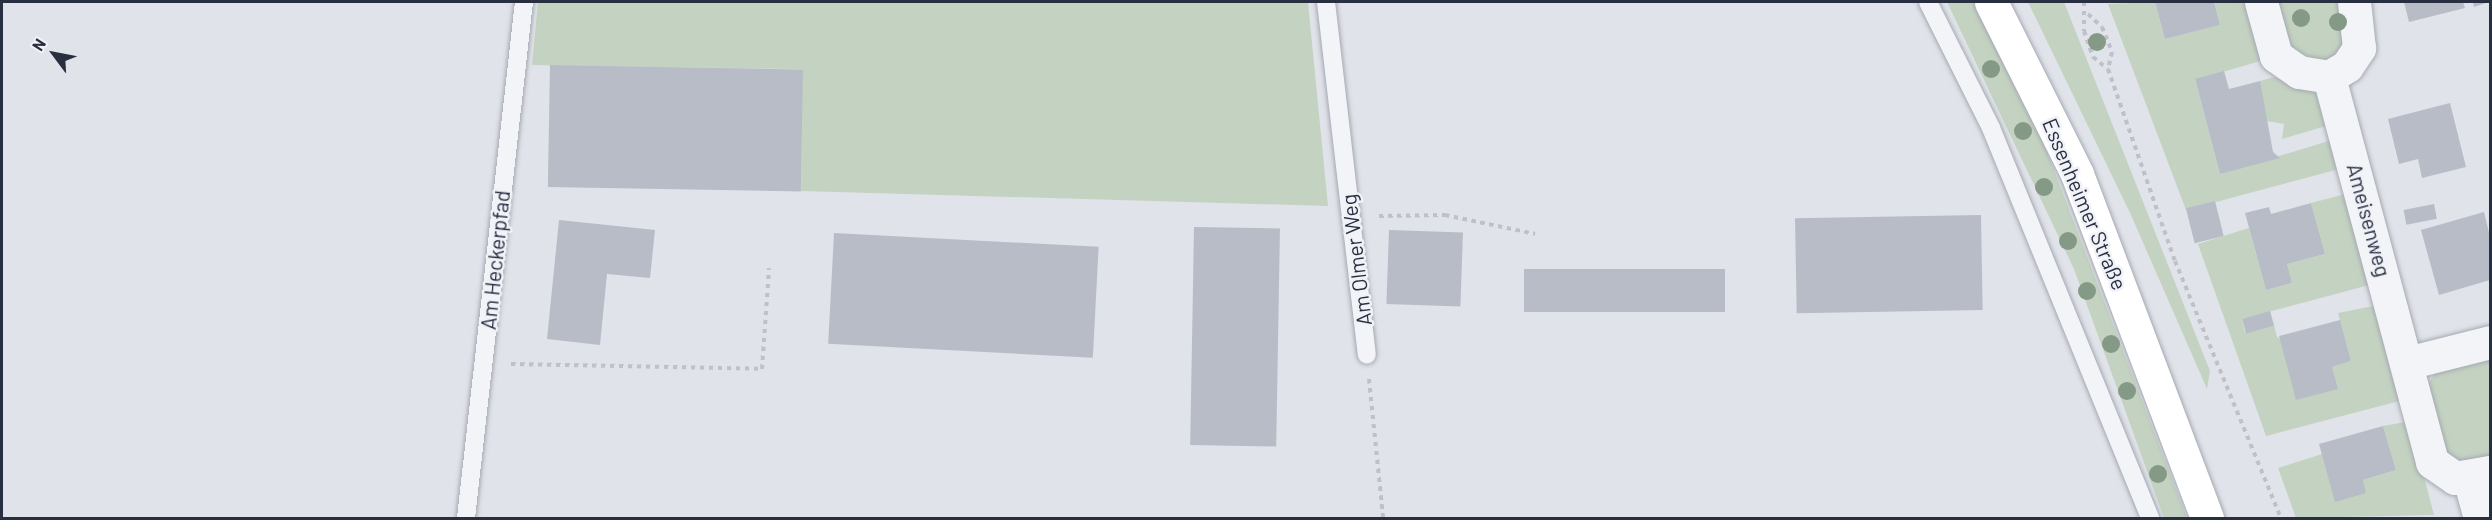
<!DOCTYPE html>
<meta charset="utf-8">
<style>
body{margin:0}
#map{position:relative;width:2492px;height:520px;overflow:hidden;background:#e0e3e9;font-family:Barlow,sans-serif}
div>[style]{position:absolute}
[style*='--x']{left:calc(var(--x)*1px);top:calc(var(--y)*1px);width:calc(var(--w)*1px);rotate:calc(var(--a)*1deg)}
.green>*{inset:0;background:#c4d3c1}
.building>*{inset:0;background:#b7bcc6;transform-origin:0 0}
.path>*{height:4px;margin-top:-2px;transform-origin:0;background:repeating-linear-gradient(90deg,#bec1c8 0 4.5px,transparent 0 9px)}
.roads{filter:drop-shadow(0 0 2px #a5a9b3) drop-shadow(0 0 2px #a5a9b3)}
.lane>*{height:18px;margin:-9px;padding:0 9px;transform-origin:9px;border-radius:9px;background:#f3f4f7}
.street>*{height:33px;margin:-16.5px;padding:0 16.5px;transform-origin:16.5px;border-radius:16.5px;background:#f3f4f7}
.secondary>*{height:33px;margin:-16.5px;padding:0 16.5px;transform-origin:16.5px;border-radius:16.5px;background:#fff}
.trees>*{width:18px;height:18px;margin:-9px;border-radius:50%;background:#859987}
span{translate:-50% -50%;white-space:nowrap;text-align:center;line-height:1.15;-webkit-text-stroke:5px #f0f2f7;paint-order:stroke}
.street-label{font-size:21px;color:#282f41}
.frame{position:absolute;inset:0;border:3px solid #282f41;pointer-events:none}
.north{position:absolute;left:24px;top:24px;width:60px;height:60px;-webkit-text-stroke:4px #f0f2f7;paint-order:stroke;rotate:302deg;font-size:16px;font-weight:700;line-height:24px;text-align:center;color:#282f41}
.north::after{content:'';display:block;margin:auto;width:21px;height:27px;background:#282f41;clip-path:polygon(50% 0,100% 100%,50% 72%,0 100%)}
</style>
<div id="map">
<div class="green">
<div style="clip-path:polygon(538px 2px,1308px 2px,1328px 206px,801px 191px,802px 69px,532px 65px)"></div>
<div style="clip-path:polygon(1947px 2px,1975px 2px,2039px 131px,2187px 518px,2164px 518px,2074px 269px)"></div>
<div style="clip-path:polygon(2028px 2px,2064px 2px,2210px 371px,2207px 389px,2131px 215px)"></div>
<div style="clip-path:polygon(2155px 2px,2165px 39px,2220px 25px,2214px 2px,2246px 2px,2264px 60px,2195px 80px,2220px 174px,2335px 139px,2343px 168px,2186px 210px,2108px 4px)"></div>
<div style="clip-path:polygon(2278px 2px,2341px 2px,2348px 41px,2334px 57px,2321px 61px,2297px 52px,2288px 41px)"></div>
<div style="clip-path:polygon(2274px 77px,2300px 89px,2321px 91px,2330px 125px,2282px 139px,2284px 124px,2267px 121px,2259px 92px,2260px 81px)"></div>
<div style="clip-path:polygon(2349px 193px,2373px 284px,2242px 319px,2245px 332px,2274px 325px,2277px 337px,2332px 367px,2351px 361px,2338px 313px,2373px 306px,2403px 400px,2266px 436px,2198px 244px,2249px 228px,2266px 290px,2292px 283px,2287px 264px,2325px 254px,2311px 203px)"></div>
<div style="clip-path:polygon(2490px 354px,2490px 456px,2461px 461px,2446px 453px,2429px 383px,2436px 371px)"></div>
<div style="clip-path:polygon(2405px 422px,2411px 427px,2434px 515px,2296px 518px,2278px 468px,2322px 454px,2366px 493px,2363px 480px,2396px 470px,2383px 426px)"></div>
</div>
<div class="building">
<div style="clip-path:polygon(2155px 2px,2214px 2px,2220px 25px,2165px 39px)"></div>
<div style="clip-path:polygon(2404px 2px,2463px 2px,2465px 8px,2409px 22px)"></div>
<div style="clip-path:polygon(2473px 2px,2489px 2px,2474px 7px)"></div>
<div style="left:550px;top:65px;width:253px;height:122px;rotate:1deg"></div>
<div style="clip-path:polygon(2224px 71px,2229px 89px,2260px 81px,2273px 152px,2280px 158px,2220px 174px,2195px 79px)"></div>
<div style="clip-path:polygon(2450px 103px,2466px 167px,2422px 178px,2418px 159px,2399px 164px,2388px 119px)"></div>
<div style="left:2215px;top:201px;width:36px;height:30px;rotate:76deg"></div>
<div style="clip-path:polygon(2311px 203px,2325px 254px,2287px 264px,2292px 283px,2266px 290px,2245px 213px,2269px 207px,2271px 214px)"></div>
<div style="left:2434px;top:204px;width:15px;height:31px;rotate:79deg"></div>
<div style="clip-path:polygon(2484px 212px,2490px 237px,2490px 280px,2439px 295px,2421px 230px)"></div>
<div style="left:1981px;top:215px;width:95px;height:186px;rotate:89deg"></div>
<div style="clip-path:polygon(559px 220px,655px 230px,650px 278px,607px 274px,600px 345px,547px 339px)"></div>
<div style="left:1194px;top:227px;width:86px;height:218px;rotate:1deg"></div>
<div style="left:1389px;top:230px;width:74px;height:74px;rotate:2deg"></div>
<div style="left:834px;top:233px;width:265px;height:111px;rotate:3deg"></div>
<div style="left:1524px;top:269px;width:201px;height:43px"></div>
<div style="left:2270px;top:311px;width:15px;height:29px;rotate:74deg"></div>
<div style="clip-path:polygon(2340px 320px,2351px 361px,2332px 367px,2338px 389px,2296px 400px,2279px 336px)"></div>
<div style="clip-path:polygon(2383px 426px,2396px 470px,2363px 480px,2366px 493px,2335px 502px,2319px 444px)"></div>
</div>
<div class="path">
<div style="--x:2084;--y:2;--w:29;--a:90"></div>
<div style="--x:2084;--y:31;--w:28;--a:71"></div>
<div style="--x:2093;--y:57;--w:19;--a:39"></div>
<div style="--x:2108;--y:69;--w:203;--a:70.8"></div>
<div style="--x:2175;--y:261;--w:278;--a:67.6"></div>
<div style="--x:2088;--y:14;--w:19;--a:43"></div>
<div style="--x:2102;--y:27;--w:27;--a:68"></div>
<div style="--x:2112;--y:52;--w:17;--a:103"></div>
<div style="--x:1379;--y:216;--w:66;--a:-0.9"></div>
<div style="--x:1445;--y:215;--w:92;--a:11.9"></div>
<div style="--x:511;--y:364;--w:251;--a:1.1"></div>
<div style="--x:762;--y:369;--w:101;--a:-86"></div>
<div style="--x:1369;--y:379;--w:140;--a:84.2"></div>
</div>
<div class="roads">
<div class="lane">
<div style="--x:1326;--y:2;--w:355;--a:83.4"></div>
<div style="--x:1928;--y:2;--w:141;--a:63.4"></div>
<div style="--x:1991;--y:128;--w:421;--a:67.8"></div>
<div style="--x:466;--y:518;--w:519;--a:-83.59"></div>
</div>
<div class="street">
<div style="--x:2261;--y:2;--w:56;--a:74.5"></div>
<div style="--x:2276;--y:56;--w:28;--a:35"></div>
<div style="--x:2299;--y:72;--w:30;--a:9"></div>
<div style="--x:2329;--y:77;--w:21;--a:-31"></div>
<div style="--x:2347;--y:66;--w:22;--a:-56"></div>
<div style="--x:2359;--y:48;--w:46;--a:-96.2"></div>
<div style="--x:2329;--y:77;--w:399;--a:75"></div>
<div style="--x:2432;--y:462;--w:28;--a:35"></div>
<div style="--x:2455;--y:478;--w:36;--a:-10"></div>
<div style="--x:2407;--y:363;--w:86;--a:-14.2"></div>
<div style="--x:2469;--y:478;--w:41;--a:74.6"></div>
</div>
<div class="secondary">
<div style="--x:1991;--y:2;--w:192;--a:63.4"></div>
<div style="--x:2077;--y:174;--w:368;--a:69.3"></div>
</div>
</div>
<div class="trees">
<div style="left:2301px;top:18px"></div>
<div style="left:2338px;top:22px"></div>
<div style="left:2097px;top:42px"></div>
<div style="left:1991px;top:69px"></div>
<div style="left:2023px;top:131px"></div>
<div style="left:2044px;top:187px"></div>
<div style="left:2068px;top:241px"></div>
<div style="left:2087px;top:291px"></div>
<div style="left:2111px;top:344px"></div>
<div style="left:2127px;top:391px"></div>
<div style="left:2158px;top:474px"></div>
</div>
<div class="street-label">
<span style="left:2085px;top:204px;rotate:67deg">Essenheimer Straße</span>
<span style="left:2369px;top:220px;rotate:75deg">Ameisenweg</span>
<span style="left:495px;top:260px;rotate:-84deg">Am Heckerpfad</span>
<span style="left:1356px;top:260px;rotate:-97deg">Am Olmer Weg</span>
</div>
<div class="frame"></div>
<div class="north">N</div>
</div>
